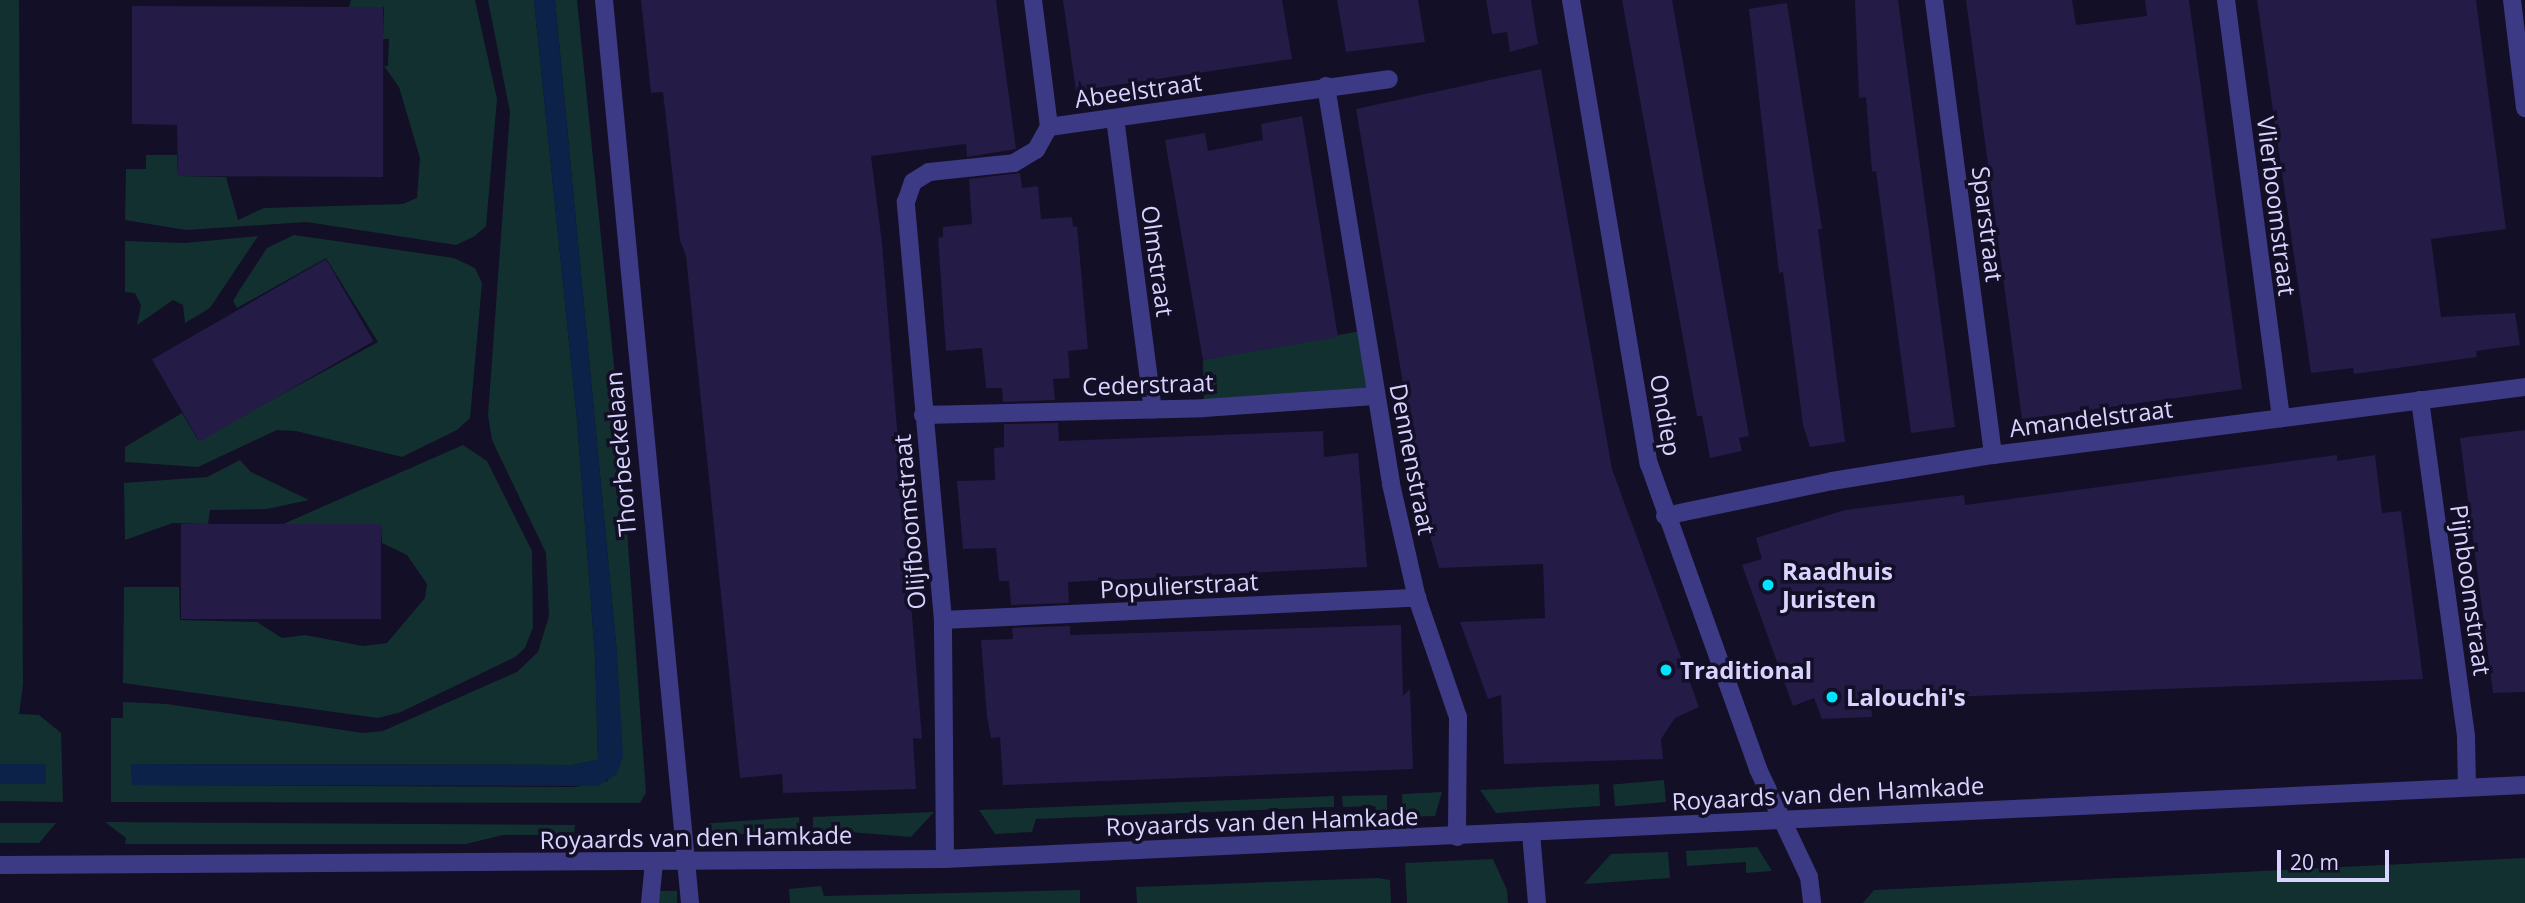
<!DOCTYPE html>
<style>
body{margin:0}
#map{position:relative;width:2525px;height:903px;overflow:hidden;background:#130f26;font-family:"Open Sans",sans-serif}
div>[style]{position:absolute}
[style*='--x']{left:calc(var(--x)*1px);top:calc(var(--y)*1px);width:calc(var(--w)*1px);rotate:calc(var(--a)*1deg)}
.green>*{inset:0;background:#12302f;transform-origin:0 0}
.water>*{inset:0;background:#0c2248;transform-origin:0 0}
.building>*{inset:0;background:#241b47;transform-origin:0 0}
.minor>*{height:18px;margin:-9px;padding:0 9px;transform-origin:9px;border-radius:9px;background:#3d3a85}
.tertiary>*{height:18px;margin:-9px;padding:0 9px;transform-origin:9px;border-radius:9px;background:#3d3a85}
.dots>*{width:19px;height:19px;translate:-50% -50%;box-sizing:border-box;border:4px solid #130f26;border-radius:50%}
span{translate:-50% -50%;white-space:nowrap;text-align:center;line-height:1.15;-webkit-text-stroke:7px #130f26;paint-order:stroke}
.street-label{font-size:24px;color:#d9d4ff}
.poi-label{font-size:24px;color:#d9d4ff;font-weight:700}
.left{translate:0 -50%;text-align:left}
.scale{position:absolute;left:2277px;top:850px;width:112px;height:32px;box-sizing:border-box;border:4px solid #d9d4ff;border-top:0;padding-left:9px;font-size:21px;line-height:24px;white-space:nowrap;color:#d9d4ff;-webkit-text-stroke:5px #130f26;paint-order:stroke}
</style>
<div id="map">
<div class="green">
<div style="clip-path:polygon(0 0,19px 0,23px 684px,19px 714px,39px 715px,61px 733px,63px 802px,0 801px,0 784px,46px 784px,45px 764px,0 764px)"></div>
<div style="clip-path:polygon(351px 0,475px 0,497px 99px,486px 226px,475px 236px,456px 245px,307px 222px,186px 230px,125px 220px,126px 169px,146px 169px,146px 155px,177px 155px,178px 176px,226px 177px,238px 220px,264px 208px,403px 204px,417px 198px,420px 158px,399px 87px,384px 66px,388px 66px,389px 39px,383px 39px,384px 7px,349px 7px)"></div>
<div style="clip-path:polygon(488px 0,534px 0,577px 420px,595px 655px,598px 760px,572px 765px,131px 764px,133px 785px,575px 787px,608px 781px,617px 654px,555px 0,577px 0,618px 405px,646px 793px,640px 803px,111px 802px,111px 718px,123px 718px,123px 702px,167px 704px,363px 733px,383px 731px,517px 672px,538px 652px,549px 616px,546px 553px,492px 440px,488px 415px,510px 112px)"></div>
<div style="clip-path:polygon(294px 235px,454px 258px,475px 268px,482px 283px,470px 418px,457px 430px,402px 457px,296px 431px,277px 430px,198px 467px,125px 462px,125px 447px,182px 413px,198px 440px,378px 342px,326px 258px,237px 308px,233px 301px,237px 294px,267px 248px)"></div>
<div style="clip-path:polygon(258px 236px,210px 308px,185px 323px,183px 305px,173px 300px,137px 325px,141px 305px,135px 293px,125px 292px,125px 241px,185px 243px)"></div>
<div style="clip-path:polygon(1366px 330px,1374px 396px,1204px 408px,1203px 360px)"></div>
<div style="clip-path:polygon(463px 445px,487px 461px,532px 551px,533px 627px,525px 648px,515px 657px,401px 712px,378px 718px,123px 683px,124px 587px,179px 587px,180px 620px,257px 622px,282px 638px,305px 635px,363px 646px,387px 643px,425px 598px,427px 584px,407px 555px,382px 543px,381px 525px,281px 525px)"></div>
<div style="clip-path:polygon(240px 460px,251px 472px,309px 500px,267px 509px,210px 510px,208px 524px,173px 523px,125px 540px,124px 483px,207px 477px)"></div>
<div style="left:1664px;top:780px;width:22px;height:51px;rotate:85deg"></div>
<div style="clip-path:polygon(1599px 784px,1600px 806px,1496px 813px,1480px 790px)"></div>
<div style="clip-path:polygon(1442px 792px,1435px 816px,1403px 817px,1402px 794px)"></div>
<div style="clip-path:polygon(1387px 795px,1387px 818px,1378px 818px,1375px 806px,1343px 807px,1342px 796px)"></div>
<div style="clip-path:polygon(1334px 796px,1334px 807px,1036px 819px,1032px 832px,995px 834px,979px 810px)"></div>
<div style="clip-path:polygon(934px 812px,911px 837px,813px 829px,813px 817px)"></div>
<div style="left:799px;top:817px;width:13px;height:90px;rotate:86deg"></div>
<div style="clip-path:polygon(105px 822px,575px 825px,574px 835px,503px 835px,466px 844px,125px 844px,126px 838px)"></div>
<div style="clip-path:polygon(0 823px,56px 823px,39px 843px,0 843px)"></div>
<div style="clip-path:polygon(1757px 847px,1772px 871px,1746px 873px,1746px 862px,1687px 866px,1686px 851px)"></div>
<div style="clip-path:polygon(1668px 852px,1670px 878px,1584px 884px,1611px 854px)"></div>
<div style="clip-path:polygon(2525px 858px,2525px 903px,1863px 903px,1874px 890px)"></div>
<div style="clip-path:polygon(1493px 859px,1507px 890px,1508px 903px,1407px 903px,1405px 863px)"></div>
<div style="clip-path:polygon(1378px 878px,1390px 880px,1391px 903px,1137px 903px,1136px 887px)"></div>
<div style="clip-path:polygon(821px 886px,824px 896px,1080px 890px,1080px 903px,790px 903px,789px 889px)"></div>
<div style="left:677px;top:891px;width:12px;height:22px;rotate:90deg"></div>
</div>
<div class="water">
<div style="clip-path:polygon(534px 0,555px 0,617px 654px,623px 756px,617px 774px,598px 786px,132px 785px,131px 764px,572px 765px,598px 760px,595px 655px,577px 420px)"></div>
<div style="left:0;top:764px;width:46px;height:20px"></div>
</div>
<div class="building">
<div style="clip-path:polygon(641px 0,996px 0,1016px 149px,967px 157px,966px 144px,871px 156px,882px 243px,922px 739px,913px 738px,916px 789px,783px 793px,782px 774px,740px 778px,686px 256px,680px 240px,663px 92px,651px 93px)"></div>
<div style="clip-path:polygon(1063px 0,1282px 0,1292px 59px,1076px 91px)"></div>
<div style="clip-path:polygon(1337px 0,1418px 0,1425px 42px,1346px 52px)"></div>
<div style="clip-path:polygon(1486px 0,1531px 0,1538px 44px,1510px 52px,1507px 32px,1492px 34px)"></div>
<div style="clip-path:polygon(1622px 0,1672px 0,1749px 436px,1739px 438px,1742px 451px,1710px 458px,1702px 416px,1697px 416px)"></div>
<div style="clip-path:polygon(1855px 0,1898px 0,1955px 427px,1911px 433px,1876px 171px,1872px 172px,1866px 97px,1859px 98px)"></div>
<div style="clip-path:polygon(1966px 0,2072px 0,2076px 25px,2147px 16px,2145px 0,2189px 0,2242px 389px,2022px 419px)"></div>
<div style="clip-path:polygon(2257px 0,2476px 0,2506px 229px,2431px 239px,2441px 317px,2515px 313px,2520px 345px,2476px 351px,2477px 357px,2354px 374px,2353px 368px,2311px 373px)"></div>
<div style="clip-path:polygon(1787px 3px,1822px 229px,1818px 229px,1845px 442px,1810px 447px,1803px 425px,1783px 272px,1779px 273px,1749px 9px)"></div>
<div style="clip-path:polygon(132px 6px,383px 7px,383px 177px,178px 176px,177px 125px,132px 124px)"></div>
<div style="clip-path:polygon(1541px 69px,1612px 469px,1699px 707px,1675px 718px,1661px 739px,1663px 759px,1504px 764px,1501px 695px,1488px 699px,1460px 622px,1545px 618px,1543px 564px,1439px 568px,1428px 529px,1356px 109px)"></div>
<div style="clip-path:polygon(1302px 116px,1338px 337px,1203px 360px,1165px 140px,1205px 133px,1208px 151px,1263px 140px,1261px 124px)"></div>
<div style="clip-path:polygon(1020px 173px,1022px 188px,1038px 186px,1041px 219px,1072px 217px,1073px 227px,1077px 226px,1088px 349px,1068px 351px,1070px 378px,1053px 379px,1055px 400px,1003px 402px,1002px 388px,986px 388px,982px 348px,946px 351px,938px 238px,943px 237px,943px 227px,972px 224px,969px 179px)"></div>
<div style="left:326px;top:259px;width:95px;height:201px;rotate:60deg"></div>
<div style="clip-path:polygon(1058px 423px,1059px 441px,1323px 431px,1324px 457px,1358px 453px,1367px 567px,1068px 582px,1069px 603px,1011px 605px,1009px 581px,999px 581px,996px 548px,963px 549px,957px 481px,995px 480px,994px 448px,1004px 447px,1004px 424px)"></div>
<div style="clip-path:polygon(2525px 430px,2525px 692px,2493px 693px,2460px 438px)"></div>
<div style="clip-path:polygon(2337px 455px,2337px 461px,2375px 455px,2382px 513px,2401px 511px,2423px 679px,1871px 700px,1872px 717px,1822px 719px,1814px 698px,1793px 706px,1742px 565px,1762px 559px,1756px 538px,1845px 510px,1964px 495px,1965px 505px)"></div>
<div style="left:181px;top:524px;width:200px;height:95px"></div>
<div style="clip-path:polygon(1401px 625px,1403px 696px,1410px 689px,1413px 769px,1003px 785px,1000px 737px,991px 738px,987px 717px,981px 640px,1013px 639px,1012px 628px,1070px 626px,1070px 635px)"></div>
</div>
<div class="minor">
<div style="--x:604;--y:0;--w:907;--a:84.56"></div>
<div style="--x:1033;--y:0;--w:128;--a:82.8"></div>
<div style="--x:1571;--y:0;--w:471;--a:80.5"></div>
<div style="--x:1649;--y:464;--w:324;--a:70.3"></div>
<div style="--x:1758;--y:769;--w:119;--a:64.7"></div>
<div style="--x:1809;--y:877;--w:26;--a:83"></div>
<div style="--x:1934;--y:0;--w:459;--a:82.6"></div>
<div style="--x:2226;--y:0;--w:422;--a:82.5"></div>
<div style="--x:2512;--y:0;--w:109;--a:83.1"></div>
<div style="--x:1326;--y:86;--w:403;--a:80.7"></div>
<div style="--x:1391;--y:484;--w:117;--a:77.2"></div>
<div style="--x:1417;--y:598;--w:126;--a:71"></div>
<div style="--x:1458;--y:717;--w:120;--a:90.5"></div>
<div style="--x:1115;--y:118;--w:294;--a:82.6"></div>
<div style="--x:2420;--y:400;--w:340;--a:82.2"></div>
<div style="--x:2466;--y:737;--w:50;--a:88.9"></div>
<div style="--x:923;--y:415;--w:281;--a:-1.4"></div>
<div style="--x:1204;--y:408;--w:170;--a:-4"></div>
<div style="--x:1665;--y:516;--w:171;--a:-11.8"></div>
<div style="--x:1832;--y:481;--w:163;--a:-9.2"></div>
<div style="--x:1993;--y:455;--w:536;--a:-7.28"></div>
<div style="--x:943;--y:620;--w:475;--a:-2.7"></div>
<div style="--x:1531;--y:833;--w:70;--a:85.1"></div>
<div style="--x:945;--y:859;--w:239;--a:-90.5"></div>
<div style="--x:943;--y:620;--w:420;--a:-95.1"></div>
<div style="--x:906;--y:202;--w:21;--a:-71"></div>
<div style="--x:913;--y:182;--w:19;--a:-32"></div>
<div style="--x:929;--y:172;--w:85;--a:-6"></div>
<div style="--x:1014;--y:163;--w:26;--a:-31"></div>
<div style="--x:1036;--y:150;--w:26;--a:-61"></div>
<div style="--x:1049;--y:127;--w:343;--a:-8"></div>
<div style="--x:650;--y:903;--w:41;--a:-84.4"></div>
</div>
<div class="tertiary">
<div style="--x:0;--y:865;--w:945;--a:-0.36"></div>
<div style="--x:945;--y:859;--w:1582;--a:-2.68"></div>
</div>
<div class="dots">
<div style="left:1768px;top:585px;background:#00e5ff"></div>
<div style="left:1666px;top:670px;background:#00e5ff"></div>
<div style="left:1832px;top:697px;background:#00e5ff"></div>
</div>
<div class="street-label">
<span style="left:1138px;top:90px;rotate:-8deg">Abeelstraat</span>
<span style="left:2277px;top:206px;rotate:83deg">Vlierboomstraat</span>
<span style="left:1988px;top:224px;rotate:83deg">Sparstraat</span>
<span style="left:1158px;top:261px;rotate:82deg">Olmstraat</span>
<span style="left:1148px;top:384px;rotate:-2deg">Cederstraat</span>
<span style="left:1666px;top:415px;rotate:80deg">Ondiep</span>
<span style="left:2091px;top:418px;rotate:-7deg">Amandelstraat</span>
<span style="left:620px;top:454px;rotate:-95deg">Thorbeckelaan</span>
<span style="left:1413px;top:459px;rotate:79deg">Dennenstraat</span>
<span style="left:909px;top:522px;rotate:-95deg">Olijfboomstraat</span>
<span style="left:1179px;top:585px;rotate:-3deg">Populierstraat</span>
<span style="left:2471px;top:590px;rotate:82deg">Pijnboomstraat</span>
<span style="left:1828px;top:793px;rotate:-3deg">Royaards van den Hamkade</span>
<span style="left:1262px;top:821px;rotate:-2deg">Royaards van den Hamkade</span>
<span style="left:696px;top:837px;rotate:-1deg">Royaards van den Hamkade</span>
</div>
<div class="poi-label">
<span class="left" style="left:1782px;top:585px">Raadhuis<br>Juristen</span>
<span class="left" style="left:1680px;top:670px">Traditional</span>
<span class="left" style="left:1846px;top:697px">Lalouchi's</span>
</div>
<div class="scale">20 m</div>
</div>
